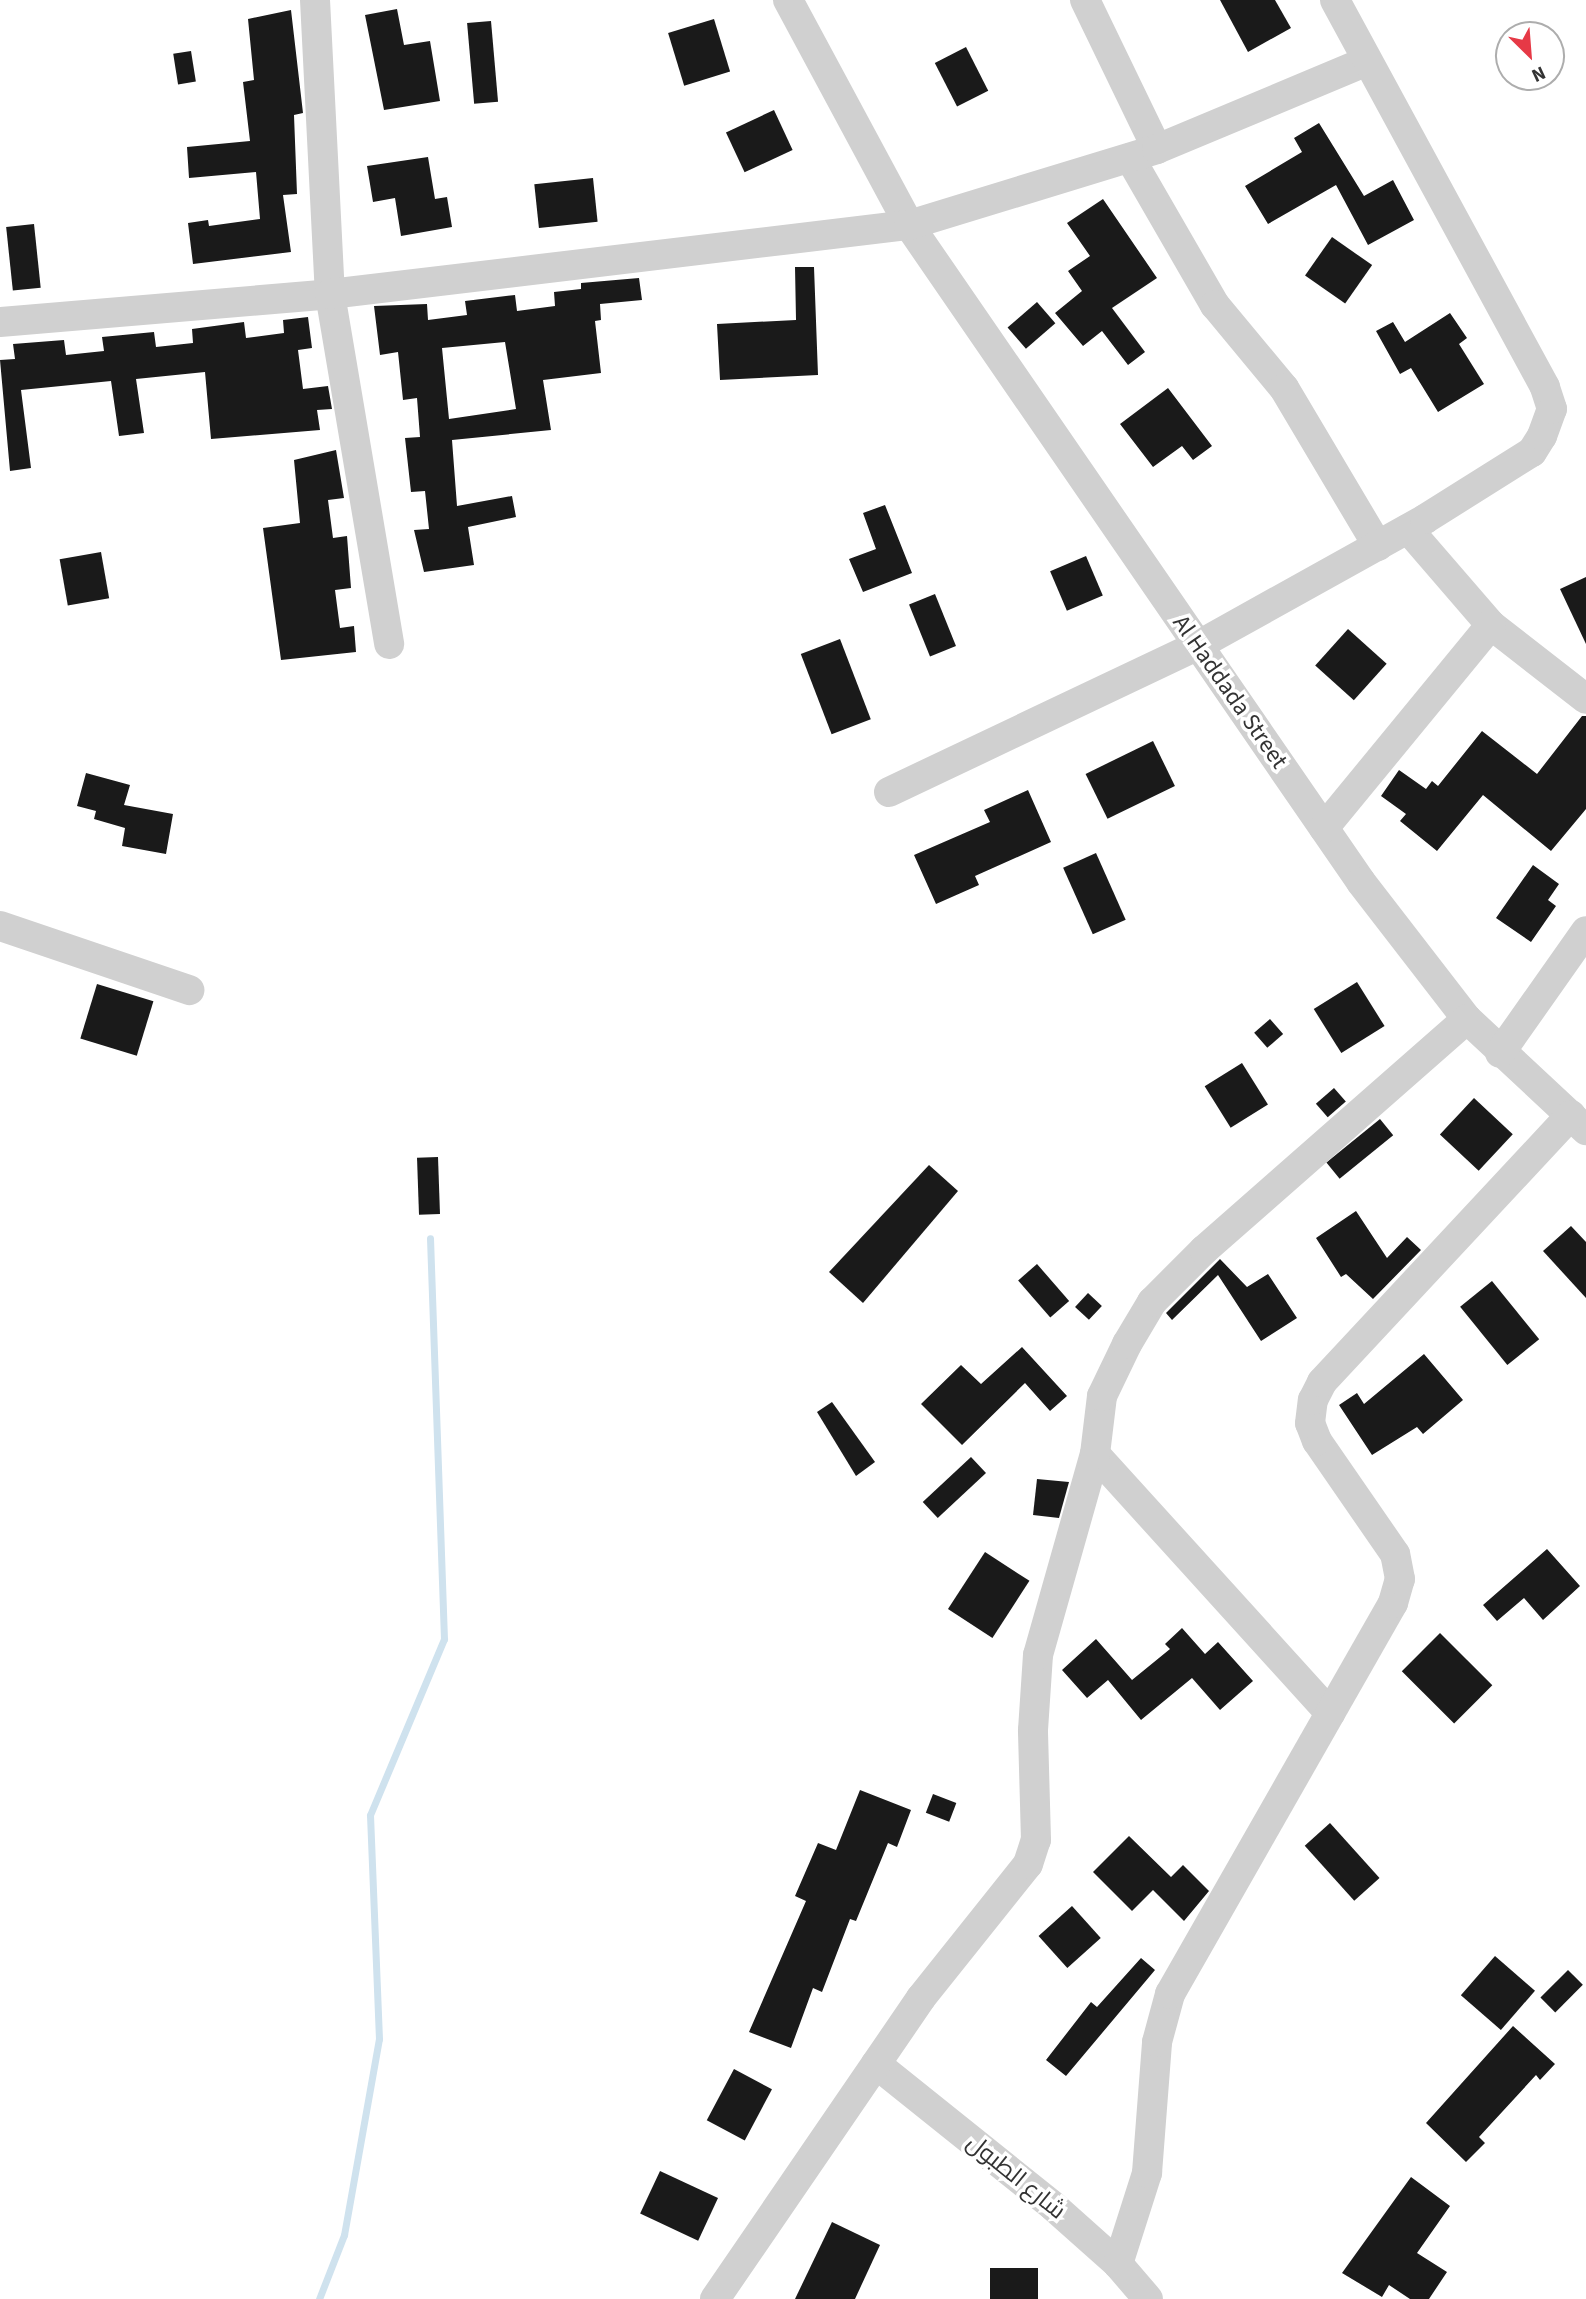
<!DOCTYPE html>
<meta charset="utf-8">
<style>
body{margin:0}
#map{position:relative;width:1586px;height:2299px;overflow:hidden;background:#fff;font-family:"Source Sans 3",Cairo,sans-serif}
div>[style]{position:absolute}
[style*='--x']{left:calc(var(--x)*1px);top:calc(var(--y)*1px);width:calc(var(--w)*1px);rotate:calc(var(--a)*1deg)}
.stream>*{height:7px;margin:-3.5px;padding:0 3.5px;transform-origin:3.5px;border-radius:3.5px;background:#cfe2ee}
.building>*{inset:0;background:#1a1a1a;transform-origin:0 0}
.minor>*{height:30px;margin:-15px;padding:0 15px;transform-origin:15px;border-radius:15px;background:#d0d0d0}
span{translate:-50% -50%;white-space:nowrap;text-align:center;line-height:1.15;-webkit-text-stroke:7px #fff;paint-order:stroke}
.street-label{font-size:24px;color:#333}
.north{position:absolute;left:1495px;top:21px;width:70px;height:70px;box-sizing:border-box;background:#fff;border:2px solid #adadad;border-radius:50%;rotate:155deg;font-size:19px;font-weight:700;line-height:28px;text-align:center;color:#333}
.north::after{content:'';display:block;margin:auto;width:24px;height:32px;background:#e63946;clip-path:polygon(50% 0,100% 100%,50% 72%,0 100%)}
</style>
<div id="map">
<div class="stream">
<div style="--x:319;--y:2299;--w:69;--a:-68.7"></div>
<div style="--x:344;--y:2235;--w:199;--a:-79.9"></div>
<div style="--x:379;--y:2039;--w:224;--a:-92.3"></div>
<div style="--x:370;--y:1815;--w:191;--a:-67.2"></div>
<div style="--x:444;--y:1639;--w:401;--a:-92"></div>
</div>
<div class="building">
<div style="clip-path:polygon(1220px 0,1275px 0,1291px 28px,1248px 52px)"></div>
<div style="clip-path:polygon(397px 9px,404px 45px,430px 41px,440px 101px,384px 110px,365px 15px)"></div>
<div style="clip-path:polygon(291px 10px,303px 113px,294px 115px,297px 194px,283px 195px,291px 252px,193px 264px,188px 223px,208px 220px,209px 226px,260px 219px,256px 172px,189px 178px,187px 147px,250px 141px,243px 82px,254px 80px,248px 19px)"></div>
<div style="left:714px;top:19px;width:55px;height:48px;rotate:73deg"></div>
<div style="left:491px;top:21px;width:81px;height:24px;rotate:85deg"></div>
<div style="left:966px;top:47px;width:49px;height:35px;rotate:63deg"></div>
<div style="left:191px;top:51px;width:31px;height:18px;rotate:81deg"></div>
<div style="left:774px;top:110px;width:44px;height:53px;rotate:65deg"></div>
<div style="clip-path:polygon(1319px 123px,1364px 196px,1393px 180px,1414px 220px,1368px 245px,1336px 185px,1268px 224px,1245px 186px,1302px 152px,1294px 138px)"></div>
<div style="clip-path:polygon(428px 157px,435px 199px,447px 197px,452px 227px,401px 236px,395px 198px,373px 202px,367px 166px)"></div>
<div style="left:593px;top:178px;width:44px;height:59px;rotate:84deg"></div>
<div style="clip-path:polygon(1103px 199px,1157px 278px,1112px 308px,1145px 352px,1128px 365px,1102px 331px,1083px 346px,1055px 313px,1082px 291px,1068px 271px,1090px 256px,1067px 223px)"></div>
<div style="left:34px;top:224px;width:64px;height:28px;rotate:84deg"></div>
<div style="left:1332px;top:237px;width:49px;height:47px;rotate:35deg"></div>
<div style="clip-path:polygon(795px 267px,814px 267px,818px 375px,720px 380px,717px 324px,796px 320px)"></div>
<div style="clip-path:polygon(evenodd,639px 278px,642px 300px,600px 304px,601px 320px,595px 321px,601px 373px,543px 380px,551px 430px,452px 440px,457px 506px,512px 496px,516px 517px,468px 527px,474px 565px,424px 572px,414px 530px,429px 529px,425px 491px,411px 492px,405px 438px,420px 437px,417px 398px,403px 400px,398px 352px,380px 355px,374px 306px,427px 304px,428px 320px,467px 315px,465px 301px,515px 295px,517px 311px,555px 306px,554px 292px,581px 289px,581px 283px,639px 278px,505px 342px,516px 409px,449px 419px,442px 348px,505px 342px)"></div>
<div style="left:1037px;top:302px;width:28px;height:39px;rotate:49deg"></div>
<div style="clip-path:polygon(1450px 313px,1467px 338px,1459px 344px,1484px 384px,1438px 412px,1411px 368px,1400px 374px,1376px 331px,1393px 322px,1405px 342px)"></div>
<div style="clip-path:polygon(308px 317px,312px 348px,298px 350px,303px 389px,328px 386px,332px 409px,317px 410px,320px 430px,211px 439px,205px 372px,136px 379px,144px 433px,119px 436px,111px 381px,21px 390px,31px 468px,10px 471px,0 360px,15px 359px,13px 344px,64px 340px,66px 355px,104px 351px,102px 337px,154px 332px,156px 347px,193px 343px,192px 329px,244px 322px,246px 338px,284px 333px,283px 320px)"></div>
<div style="clip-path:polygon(1168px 388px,1212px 446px,1193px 460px,1182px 446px,1153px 467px,1120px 424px)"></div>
<div style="clip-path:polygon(336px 450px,344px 498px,328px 500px,333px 538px,347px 536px,351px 588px,335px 590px,340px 628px,354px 626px,356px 652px,281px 660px,263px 528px,300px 523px,294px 460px)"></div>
<div style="clip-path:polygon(885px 505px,912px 573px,863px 592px,849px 559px,876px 549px,863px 513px)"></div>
<div style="left:101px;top:552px;width:47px;height:42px;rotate:80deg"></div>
<div style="left:1086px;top:556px;width:43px;height:39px;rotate:67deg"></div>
<div style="clip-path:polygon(1586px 577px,1586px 644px,1560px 589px)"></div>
<div style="left:935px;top:594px;width:56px;height:28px;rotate:68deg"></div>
<div style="left:1348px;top:629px;width:52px;height:49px;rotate:42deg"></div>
<div style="left:840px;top:639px;width:86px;height:42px;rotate:69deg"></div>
<div style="clip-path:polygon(1582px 716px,1586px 716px,1586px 809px,1551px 851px,1483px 795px,1437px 851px,1400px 821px,1406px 814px,1381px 796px,1399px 770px,1426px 789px,1432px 781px,1438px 786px,1482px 731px,1537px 774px)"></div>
<div style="left:1153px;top:741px;width:50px;height:75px;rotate:64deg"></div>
<div style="clip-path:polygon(86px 773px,130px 785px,124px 805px,173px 814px,166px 854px,122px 846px,125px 828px,94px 819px,96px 811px,77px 806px)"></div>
<div style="clip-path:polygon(1028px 790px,1051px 842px,975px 876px,979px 885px,936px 904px,914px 855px,990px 822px,984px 810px)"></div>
<div style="left:1096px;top:853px;width:73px;height:36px;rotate:66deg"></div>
<div style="clip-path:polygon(1533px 865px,1559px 884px,1548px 900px,1556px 906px,1531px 942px,1496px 918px)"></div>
<div style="left:1357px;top:982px;width:52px;height:51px;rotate:58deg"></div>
<div style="left:97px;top:984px;width:59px;height:57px;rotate:17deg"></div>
<div style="left:1270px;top:1019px;width:20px;height:21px;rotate:49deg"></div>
<div style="left:1242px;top:1063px;width:49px;height:44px;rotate:58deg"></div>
<div style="left:1334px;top:1088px;width:18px;height:24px;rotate:49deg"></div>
<div style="left:1474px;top:1098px;width:53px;height:50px;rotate:43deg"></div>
<div style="left:1380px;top:1119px;width:21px;height:69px;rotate:51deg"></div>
<div style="left:438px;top:1157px;width:57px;height:21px;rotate:88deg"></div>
<div style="clip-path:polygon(929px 1165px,958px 1191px,863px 1303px,829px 1272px)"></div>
<div style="clip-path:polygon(1356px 1211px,1387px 1258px,1407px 1237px,1421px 1250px,1373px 1299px,1346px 1274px,1341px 1277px,1316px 1238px)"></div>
<div style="clip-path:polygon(1571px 1226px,1586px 1242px,1586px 1298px,1543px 1251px)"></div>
<div style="clip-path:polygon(1220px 1259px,1247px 1287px,1268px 1274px,1297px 1318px,1261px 1341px,1218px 1275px,1172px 1320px,1166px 1313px)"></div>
<div style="left:1037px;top:1264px;width:49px;height:25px;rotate:49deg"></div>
<div style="left:1492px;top:1281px;width:75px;height:41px;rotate:51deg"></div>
<div style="left:1088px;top:1293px;width:19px;height:19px;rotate:43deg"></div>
<div style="clip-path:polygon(1022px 1347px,1067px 1396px,1050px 1411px,1025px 1383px,962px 1445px,921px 1404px,961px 1365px,981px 1384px)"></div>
<div style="clip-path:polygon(1424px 1354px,1463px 1400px,1423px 1434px,1417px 1427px,1372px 1455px,1339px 1405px,1357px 1393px,1364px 1404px)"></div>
<div style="clip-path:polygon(832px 1402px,875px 1462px,856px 1476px,817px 1412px)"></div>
<div style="left:971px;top:1457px;width:22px;height:66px;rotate:47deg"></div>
<div style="clip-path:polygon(1037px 1479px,1069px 1482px,1059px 1518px,1033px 1515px)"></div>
<div style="clip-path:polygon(1547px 1549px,1580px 1586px,1543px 1620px,1524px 1598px,1497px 1621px,1483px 1605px)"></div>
<div style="left:985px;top:1552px;width:53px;height:68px;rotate:33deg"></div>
<div style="clip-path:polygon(1182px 1628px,1205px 1654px,1218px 1642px,1253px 1681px,1220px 1710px,1192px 1678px,1141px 1720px,1108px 1680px,1087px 1698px,1062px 1670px,1096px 1639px,1132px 1680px,1170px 1649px,1165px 1644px)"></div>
<div style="left:1440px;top:1633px;width:74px;height:54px;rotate:45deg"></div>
<div style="clip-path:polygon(860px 1790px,911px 1810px,897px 1847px,888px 1843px,856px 1921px,850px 1919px,822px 1992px,813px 1988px,791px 2048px,749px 2032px,806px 1901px,795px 1896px,818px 1843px,836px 1850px)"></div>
<div style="left:933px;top:1794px;width:25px;height:20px;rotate:21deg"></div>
<div style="left:1330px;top:1823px;width:74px;height:34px;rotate:48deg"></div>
<div style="clip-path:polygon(1129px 1836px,1171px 1877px,1183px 1865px,1209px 1891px,1184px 1921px,1153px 1890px,1132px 1911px,1093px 1872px)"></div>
<div style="left:1072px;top:1906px;width:43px;height:45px;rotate:48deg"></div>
<div style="left:1495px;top:1956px;width:53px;height:52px;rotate:41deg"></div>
<div style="clip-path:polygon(1141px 1958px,1155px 1970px,1066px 2076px,1046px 2060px,1091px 2002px,1097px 2007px)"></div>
<div style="left:1568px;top:1970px;width:21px;height:39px;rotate:45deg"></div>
<div style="clip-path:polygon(1513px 2026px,1555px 2064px,1540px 2080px,1536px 2075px,1479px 2137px,1485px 2143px,1466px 2162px,1426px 2123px)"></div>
<div style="left:734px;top:2069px;width:43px;height:58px;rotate:28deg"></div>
<div style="left:660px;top:2171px;width:64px;height:47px;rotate:25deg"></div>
<div style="clip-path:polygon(1411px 2177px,1450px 2206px,1417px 2253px,1447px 2272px,1429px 2299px,1410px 2299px,1389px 2285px,1382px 2297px,1342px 2273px)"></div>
<div style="clip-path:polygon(832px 2222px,880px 2245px,855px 2299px,795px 2299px)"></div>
<div style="left:1038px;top:2268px;width:31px;height:48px;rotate:90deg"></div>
</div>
<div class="minor">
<div style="--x:315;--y:0;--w:294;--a:87.1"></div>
<div style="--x:330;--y:294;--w:355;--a:80.4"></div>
<div style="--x:788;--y:0;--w:255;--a:61.7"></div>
<div style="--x:909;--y:225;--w:797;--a:55.47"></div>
<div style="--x:1361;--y:882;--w:173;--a:52.3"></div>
<div style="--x:1467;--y:1019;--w:163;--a:43"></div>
<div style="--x:1085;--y:0;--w:165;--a:64.2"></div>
<div style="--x:1130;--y:158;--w:170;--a:60"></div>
<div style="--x:1215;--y:305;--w:108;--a:50.3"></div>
<div style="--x:1284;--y:388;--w:184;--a:59.3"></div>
<div style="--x:0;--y:322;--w:331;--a:-4.8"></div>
<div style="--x:330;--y:294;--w:583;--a:-6.8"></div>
<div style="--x:909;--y:225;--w:259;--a:-17"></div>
<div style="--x:1157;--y:149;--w:225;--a:-22.7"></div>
<div style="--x:1408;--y:529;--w:127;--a:49.2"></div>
<div style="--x:1491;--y:625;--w:120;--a:37.9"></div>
<div style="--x:889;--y:792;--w:341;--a:-25.4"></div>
<div style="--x:1197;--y:646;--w:261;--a:-29.1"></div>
<div style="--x:1425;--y:519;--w:126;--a:-32.1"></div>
<div style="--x:1532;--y:452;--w:19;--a:-58"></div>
<div style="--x:1542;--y:436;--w:29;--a:-70"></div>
<div style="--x:1552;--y:409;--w:23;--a:-108"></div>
<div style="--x:1545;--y:387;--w:440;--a:-118.5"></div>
<div style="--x:1324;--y:828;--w:263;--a:-50.6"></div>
<div style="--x:0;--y:926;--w:200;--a:18.7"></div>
<div style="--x:1500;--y:1053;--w:149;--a:-54.8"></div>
<div style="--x:1095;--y:1454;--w:350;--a:47.8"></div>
<div style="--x:876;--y:2064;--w:227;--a:38.7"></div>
<div style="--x:1053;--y:2206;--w:87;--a:41.7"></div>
<div style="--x:1118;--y:2264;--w:46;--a:49.4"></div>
<div style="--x:1118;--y:2264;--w:96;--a:-72.3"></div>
<div style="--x:1147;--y:2173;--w:131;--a:-85.6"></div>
<div style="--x:1157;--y:2042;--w:50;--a:-74.8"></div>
<div style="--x:1170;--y:1994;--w:450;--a:-60.3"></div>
<div style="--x:1393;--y:1603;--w:25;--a:-74"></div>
<div style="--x:1400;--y:1579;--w:25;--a:-101"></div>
<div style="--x:1395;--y:1554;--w:137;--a:-124.6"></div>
<div style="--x:1317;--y:1441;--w:19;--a:-111"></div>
<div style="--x:1310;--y:1423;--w:23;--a:-83"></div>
<div style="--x:1313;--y:1400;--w:20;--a:-63"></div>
<div style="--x:1322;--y:1382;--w:365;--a:-47"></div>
<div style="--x:715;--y:2299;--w:365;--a:-55.6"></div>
<div style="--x:921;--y:1998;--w:171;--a:-51.4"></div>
<div style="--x:1028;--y:1864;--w:25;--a:-72"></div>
<div style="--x:1036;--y:1840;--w:110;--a:-91.6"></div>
<div style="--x:1033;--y:1730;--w:75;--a:-86.2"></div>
<div style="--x:1038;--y:1655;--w:209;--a:-74.2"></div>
<div style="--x:1095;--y:1454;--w:58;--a:-83.1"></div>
<div style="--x:1102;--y:1396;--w:58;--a:-64.3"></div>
<div style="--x:1127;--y:1344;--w:49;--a:-59.2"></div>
<div style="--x:1152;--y:1302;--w:74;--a:-45"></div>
<div style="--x:1204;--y:1250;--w:350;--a:-41.3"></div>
</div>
<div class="street-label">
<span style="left:1230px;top:692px;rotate:55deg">Al Haddada Street</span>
<span style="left:1016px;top:2177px;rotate:39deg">شارع الطبول</span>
</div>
<div class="north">N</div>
</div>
